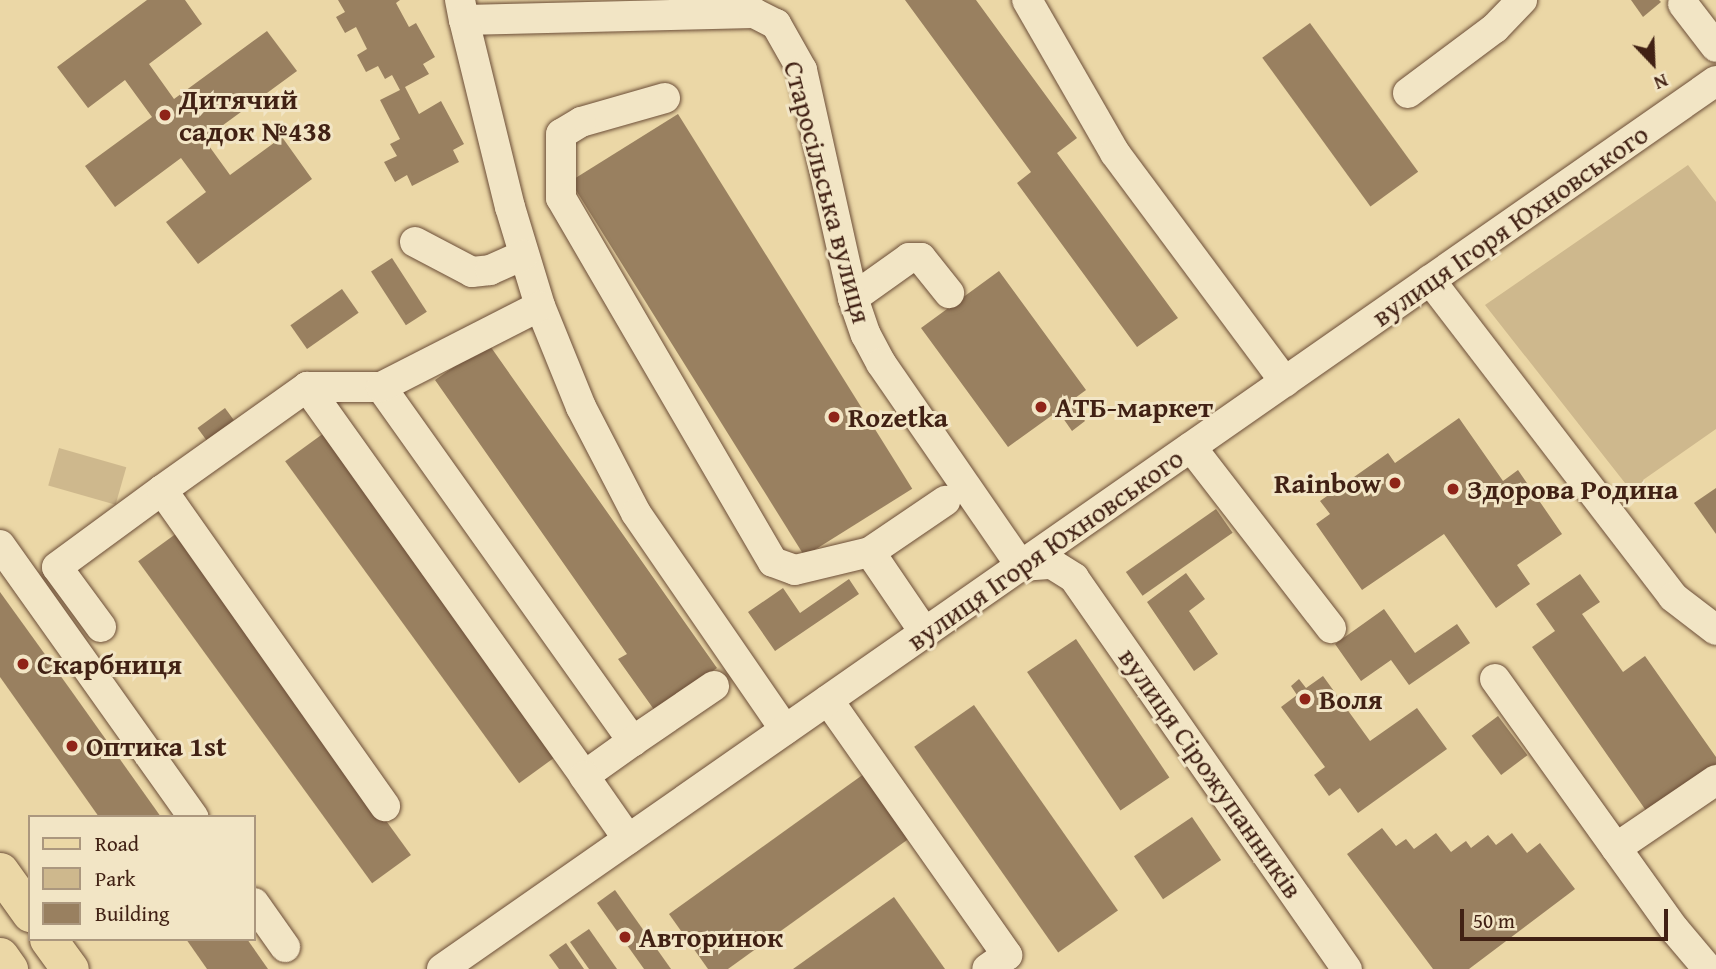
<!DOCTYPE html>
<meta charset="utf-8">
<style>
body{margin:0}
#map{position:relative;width:1716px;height:969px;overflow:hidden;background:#ebd7a6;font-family:"Gentium Book Plus",serif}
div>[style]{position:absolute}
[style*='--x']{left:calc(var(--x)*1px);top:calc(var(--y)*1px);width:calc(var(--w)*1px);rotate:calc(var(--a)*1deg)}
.green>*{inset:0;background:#ceb88d;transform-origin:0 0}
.building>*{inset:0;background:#998060;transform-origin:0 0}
.roads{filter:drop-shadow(0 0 2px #6c4e38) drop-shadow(0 0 2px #6c4e38)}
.minor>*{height:30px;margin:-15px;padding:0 15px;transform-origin:15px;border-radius:15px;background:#f2e5c5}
.major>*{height:37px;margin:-18.5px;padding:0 18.5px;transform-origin:18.5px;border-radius:18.5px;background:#ebd7a6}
.dots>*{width:19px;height:19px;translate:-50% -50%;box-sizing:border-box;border:4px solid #f2e5c5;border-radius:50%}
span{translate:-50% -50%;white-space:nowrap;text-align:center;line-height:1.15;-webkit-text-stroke:6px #f2e5c5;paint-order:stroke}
.poi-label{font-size:28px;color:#412114;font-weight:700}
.left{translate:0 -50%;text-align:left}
.right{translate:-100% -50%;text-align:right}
.street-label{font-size:28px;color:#412114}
.legend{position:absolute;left:28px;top:815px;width:228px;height:126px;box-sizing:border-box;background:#f2e5c5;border:2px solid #ab977e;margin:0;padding:9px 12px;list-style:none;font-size:21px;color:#412114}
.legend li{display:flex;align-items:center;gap:14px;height:35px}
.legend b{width:35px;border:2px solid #ab977e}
.north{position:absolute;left:1618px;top:28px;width:70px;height:70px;-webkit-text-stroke:5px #f2e5c5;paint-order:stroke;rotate:157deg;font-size:19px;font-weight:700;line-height:28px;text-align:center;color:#412114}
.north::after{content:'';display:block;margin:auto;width:24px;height:32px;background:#412114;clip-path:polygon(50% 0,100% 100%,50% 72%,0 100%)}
.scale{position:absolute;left:1460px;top:909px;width:208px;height:32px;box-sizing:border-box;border:4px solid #412114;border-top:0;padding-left:9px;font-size:21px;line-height:24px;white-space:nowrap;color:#412114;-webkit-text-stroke:5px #f2e5c5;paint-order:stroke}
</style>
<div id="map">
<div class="green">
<div style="clip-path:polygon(1688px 165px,1716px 202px,1716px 429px,1643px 480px,1647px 487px,1636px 497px,1485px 305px)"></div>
<div style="left:59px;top:448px;width:70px;height:39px;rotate:16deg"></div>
</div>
<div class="building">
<div style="clip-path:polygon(147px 0,185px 0,202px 24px,149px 64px,174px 99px,267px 31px,297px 71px,204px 139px,230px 175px,282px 137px,312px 179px,198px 264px,166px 222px,206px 192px,181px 158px,115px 207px,85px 166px,152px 117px,125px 80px,88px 108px,57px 67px)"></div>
<div style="clip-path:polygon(338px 0,400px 0,396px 3px,409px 27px,416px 23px,435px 57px,423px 64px,429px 74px,405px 87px,419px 114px,441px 101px,464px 144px,453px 150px,459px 162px,412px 186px,407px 175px,395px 182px,384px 162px,397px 156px,390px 144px,400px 139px,380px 100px,400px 90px,392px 75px,385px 79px,378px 66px,366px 72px,357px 55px,367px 49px,356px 27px,345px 33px,336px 17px,345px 12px)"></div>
<div style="clip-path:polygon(905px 0,976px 0,1077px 138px,1057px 153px,1178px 318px,1137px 347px,1017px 183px,1031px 172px)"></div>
<div style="clip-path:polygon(1631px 0,1659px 0,1661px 2px,1643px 17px)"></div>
<div style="left:1310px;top:23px;width:184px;height:59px;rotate:54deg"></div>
<div style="left:678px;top:114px;width:442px;height:127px;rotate:58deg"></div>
<div style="left:392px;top:258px;width:64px;height:25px;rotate:57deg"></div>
<div style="clip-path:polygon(999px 271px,1086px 390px,1071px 401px,1085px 421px,1072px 431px,1058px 411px,1008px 447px,921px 328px)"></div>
<div style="left:342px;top:289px;width:29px;height:63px;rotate:55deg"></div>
<div style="clip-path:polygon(488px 343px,717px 668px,655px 711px,618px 659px,627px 654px,435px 380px)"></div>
<div style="left:225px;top:408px;width:19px;height:34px;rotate:54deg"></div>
<div style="clip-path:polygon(1459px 418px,1503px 481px,1518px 470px,1562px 534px,1517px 565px,1530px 584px,1496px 608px,1444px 534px,1362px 590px,1316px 524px,1330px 514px,1320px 501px,1388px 453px,1395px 463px)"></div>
<div style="left:324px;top:433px;width:398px;height:48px;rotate:54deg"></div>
<div style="clip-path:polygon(1716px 488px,1716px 534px,1694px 503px)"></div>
<div style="left:1216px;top:509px;width:29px;height:110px;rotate:55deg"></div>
<div style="left:177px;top:533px;width:398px;height:48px;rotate:54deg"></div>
<div style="clip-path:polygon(1186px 573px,1205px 599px,1189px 611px,1218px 654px,1194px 671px,1147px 602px)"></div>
<div style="clip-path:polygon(1580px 574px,1600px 602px,1582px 614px,1623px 672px,1645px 656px,1716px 757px,1716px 764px,1647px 812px,1532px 647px,1555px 631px,1536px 604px)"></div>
<div style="clip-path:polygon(849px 579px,859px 594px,775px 651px,748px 612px,783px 588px,800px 613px)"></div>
<div style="clip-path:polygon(0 592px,70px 689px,161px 817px,99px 817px,0 677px)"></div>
<div style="clip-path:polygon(1384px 609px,1415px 653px,1457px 624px,1470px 643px,1409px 685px,1391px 660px,1361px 681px,1335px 644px)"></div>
<div style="left:1076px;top:639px;width:167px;height:59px;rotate:56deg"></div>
<div style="clip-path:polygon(1323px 676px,1370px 741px,1417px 708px,1447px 749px,1358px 813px,1340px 788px,1329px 796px,1314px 775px,1325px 767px,1281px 707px,1297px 695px,1291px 686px,1299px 679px,1306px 688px)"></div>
<div style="left:974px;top:705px;width:251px;height:73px;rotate:55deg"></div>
<div style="left:1498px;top:716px;width:49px;height:33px;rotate:53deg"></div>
<div style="clip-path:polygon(868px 771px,914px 835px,728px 969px,708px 969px,669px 914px)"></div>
<div style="left:1192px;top:817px;width:52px;height:70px;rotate:56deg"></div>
<div style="clip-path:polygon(1382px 828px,1396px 846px,1406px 839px,1414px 849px,1436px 833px,1451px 852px,1466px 841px,1471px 848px,1488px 835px,1496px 845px,1512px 833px,1527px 853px,1540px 843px,1575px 889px,1469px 969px,1433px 969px,1347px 854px)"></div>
<div style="clip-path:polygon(615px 890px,671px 969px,644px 969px,597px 903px)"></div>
<div style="clip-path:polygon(894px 897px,945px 969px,793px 969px)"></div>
<div style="clip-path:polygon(589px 929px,617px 969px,589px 969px,570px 942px)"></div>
<div style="clip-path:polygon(186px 939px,247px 939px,268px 969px,207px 969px)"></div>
<div style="clip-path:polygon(566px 943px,584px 969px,559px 969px,549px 955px)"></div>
</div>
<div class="roads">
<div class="minor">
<div style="--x:460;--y:0;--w:20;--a:79"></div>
<div style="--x:464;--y:20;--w:290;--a:-1.4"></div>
<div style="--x:754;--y:13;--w:25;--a:27"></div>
<div style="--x:776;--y:24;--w:53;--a:60.5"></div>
<div style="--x:802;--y:70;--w:234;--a:77.4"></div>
<div style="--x:853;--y:298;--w:39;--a:71"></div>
<div style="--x:866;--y:335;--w:32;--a:62"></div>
<div style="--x:881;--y:363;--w:247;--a:55.4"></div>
<div style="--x:1027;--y:0;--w:177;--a:60.1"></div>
<div style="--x:1115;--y:153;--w:285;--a:53.4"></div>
<div style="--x:1683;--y:4;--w:54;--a:52.5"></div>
<div style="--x:464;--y:20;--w:193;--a:76.2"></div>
<div style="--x:510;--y:207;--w:103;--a:73.1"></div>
<div style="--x:540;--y:306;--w:109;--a:67.9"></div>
<div style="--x:581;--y:407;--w:119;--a:62.6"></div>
<div style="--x:636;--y:513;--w:263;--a:55.5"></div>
<div style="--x:1408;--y:93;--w:109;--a:-36.8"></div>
<div style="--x:1495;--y:28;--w:39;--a:-46"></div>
<div style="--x:665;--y:98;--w:87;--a:164.1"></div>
<div style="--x:581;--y:122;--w:23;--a:149"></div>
<div style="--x:561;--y:134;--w:64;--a:90"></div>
<div style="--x:561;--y:198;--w:421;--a:59.8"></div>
<div style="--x:773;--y:562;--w:23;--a:20"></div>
<div style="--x:795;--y:570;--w:77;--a:-13.5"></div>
<div style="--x:415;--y:242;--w:64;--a:27.8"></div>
<div style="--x:472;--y:272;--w:18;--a:-6"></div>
<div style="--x:490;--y:270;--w:37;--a:-24"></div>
<div style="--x:1430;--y:280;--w:399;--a:52.5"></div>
<div style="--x:1673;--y:597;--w:54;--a:37.5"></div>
<div style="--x:853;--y:298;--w:69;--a:-35.5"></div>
<div style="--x:909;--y:258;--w:12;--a:0"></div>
<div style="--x:921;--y:258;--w:45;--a:51.3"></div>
<div style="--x:307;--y:387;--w:478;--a:54.5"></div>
<div style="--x:381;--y:387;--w:435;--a:54.6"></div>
<div style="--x:633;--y:741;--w:60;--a:144.5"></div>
<div style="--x:584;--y:776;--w:77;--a:55.1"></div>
<div style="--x:1191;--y:447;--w:229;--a:52.3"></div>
<div style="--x:162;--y:490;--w:387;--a:54.8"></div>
<div style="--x:0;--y:545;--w:334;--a:54.6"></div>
<div style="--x:1021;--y:566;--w:31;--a:-4"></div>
<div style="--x:1052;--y:564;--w:26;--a:32"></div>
<div style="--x:1074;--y:578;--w:477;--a:55.1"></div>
<div style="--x:101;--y:627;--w:74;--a:-126.3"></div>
<div style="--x:57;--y:567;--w:130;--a:-36.3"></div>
<div style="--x:162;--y:490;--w:178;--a:-35.4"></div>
<div style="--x:307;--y:387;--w:74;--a:0"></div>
<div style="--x:381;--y:387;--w:178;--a:-27"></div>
<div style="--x:925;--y:633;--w:98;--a:-124.2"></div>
<div style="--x:870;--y:552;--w:91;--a:-34.2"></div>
<div style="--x:1495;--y:679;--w:309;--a:54.4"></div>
<div style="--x:1675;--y:930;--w:51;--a:49.8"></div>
<div style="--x:828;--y:700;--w:312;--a:54.9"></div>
<div style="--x:1007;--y:955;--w:24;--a:145"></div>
<div style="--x:633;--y:741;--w:98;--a:-34.2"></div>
<div style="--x:1616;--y:848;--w:121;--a:-34.2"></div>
<div style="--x:254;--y:903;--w:54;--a:54.8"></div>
<div style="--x:442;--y:969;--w:1553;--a:-34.88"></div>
</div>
<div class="major">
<div style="--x:0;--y:871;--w:52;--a:54.5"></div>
<div style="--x:48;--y:939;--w:37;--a:54"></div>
<div style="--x:0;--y:956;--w:16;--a:55"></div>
</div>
</div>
<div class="dots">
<div style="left:165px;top:115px;background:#8f2418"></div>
<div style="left:1041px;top:407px;background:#8f2418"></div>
<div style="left:834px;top:417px;background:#8f2418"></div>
<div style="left:1395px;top:483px;background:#8f2418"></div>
<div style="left:1453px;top:489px;background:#8f2418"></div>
<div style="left:23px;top:664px;background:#8f2418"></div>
<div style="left:1305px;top:699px;background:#8f2418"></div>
<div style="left:72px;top:746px;background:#8f2418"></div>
<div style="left:625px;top:937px;background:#8f2418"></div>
</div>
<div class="poi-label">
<span class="left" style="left:179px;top:115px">Дитячий<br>садок №438</span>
<span class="left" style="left:1055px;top:407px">АТБ-маркет</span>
<span class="left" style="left:848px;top:417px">Rozetka</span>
<span class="right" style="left:1381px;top:483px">Rainbow</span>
<span class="left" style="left:1467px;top:489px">Здорова Родина</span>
<span class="left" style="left:37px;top:664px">Скарбниця</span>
<span class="left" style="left:1319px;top:699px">Воля</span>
<span class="left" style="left:86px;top:746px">Оптика 1st</span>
<span class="left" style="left:639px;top:937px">Авторинок</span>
</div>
<div class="street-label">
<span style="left:828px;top:192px;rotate:75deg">Старосільська вулиця</span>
<span style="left:1510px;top:225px;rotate:-35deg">вулиця Ігоря Юхновського</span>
<span style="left:1045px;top:549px;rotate:-35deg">вулиця Ігоря Юхновського</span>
<span style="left:1211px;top:773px;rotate:55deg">вулиця Сірожупанників</span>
</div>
<ul class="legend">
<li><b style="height:9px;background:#ebd7a6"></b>Road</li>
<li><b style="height:19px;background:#ceb88d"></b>Park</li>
<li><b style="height:19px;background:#998060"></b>Building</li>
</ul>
<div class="north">N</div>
<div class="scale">50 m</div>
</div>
